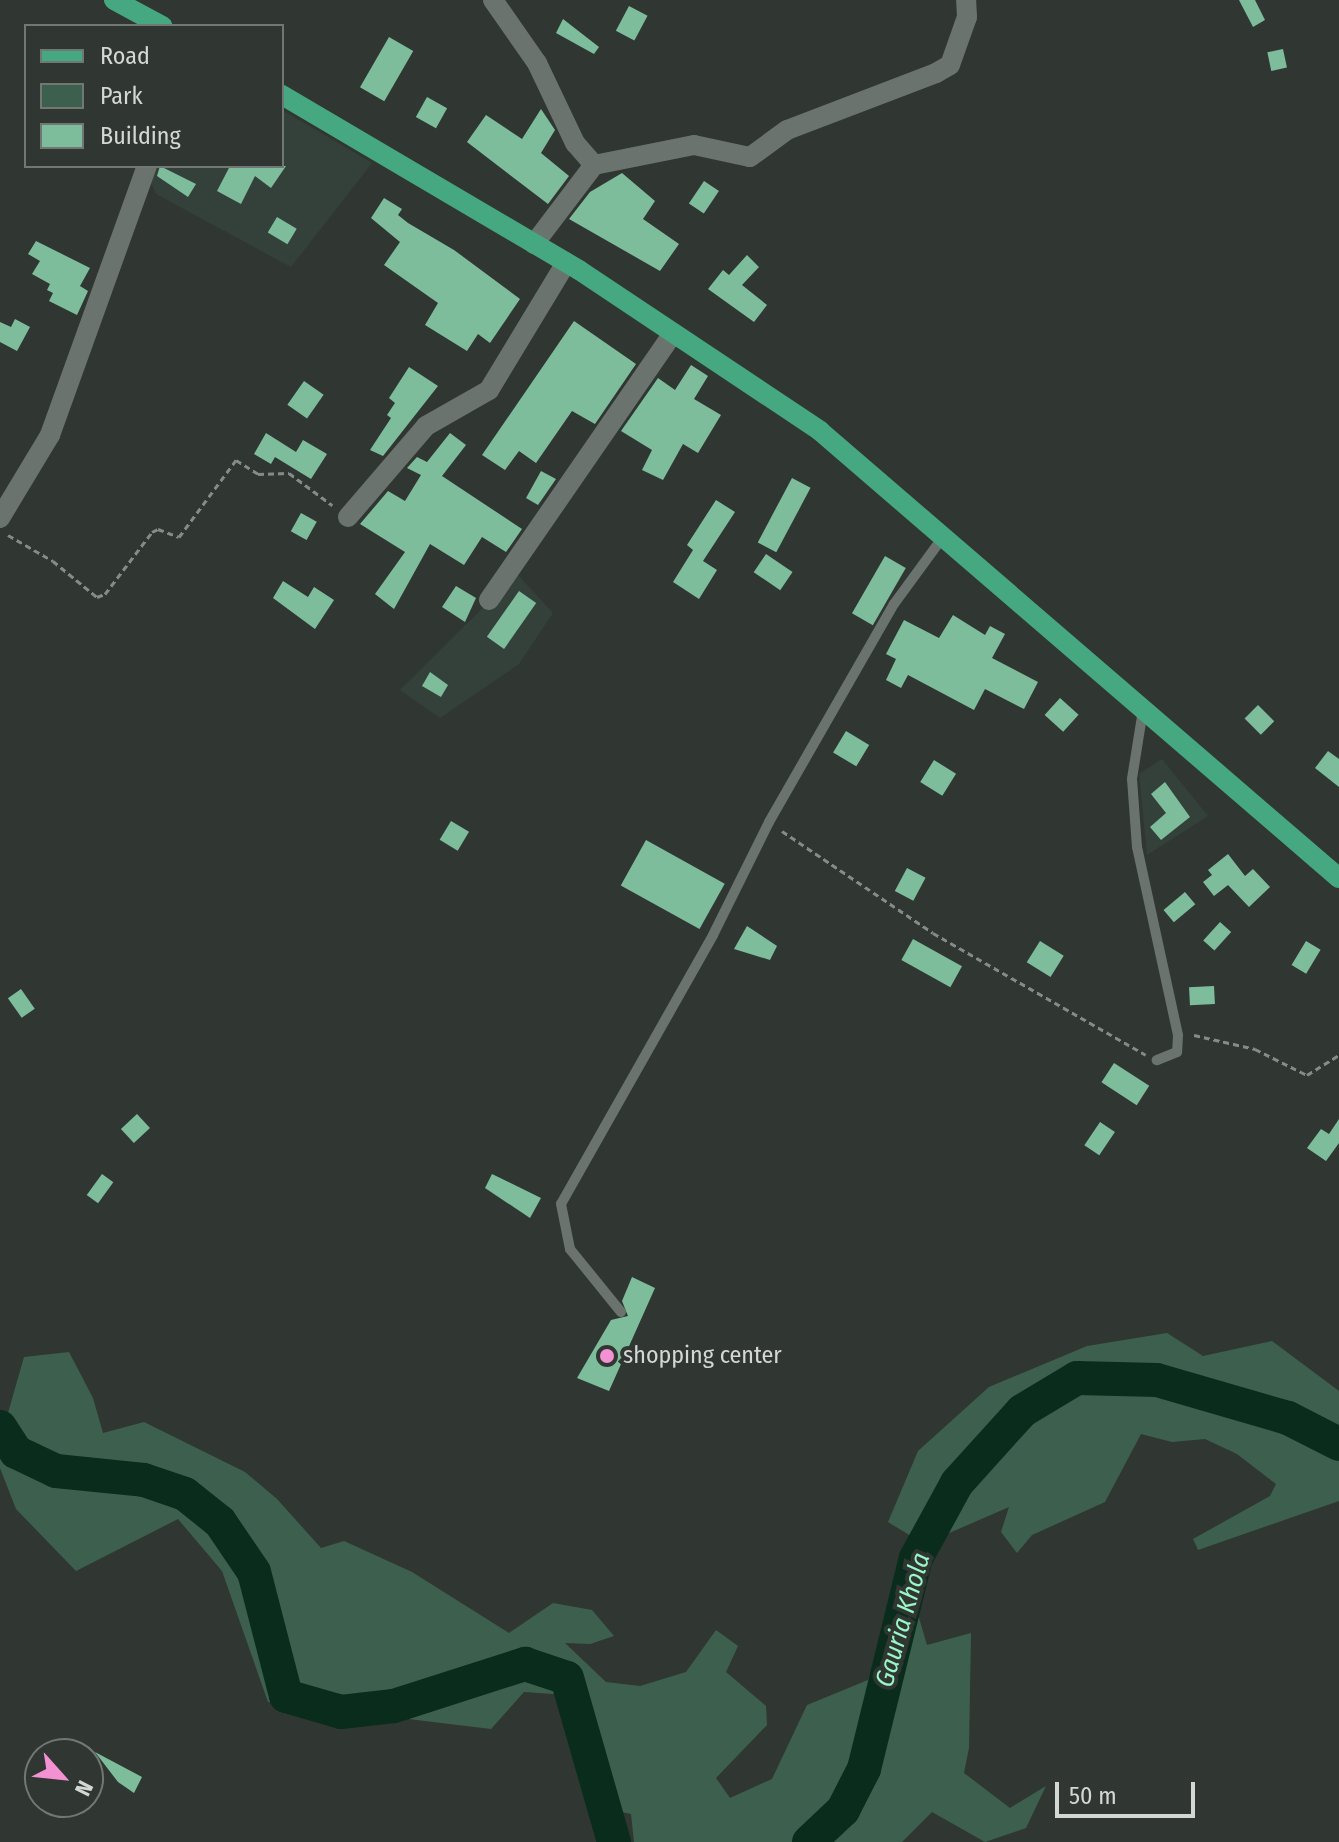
<!DOCTYPE html>
<style>
body{margin:0}
#map{position:relative;width:1339px;height:1842px;overflow:hidden;background:#303733;font-family:"Fira Sans Condensed",sans-serif}
div>[style]{position:absolute}
[style*='--x']{left:calc(var(--x)*1px);top:calc(var(--y)*1px);width:calc(var(--w)*1px);rotate:calc(var(--a)*1deg)}
.built>*{inset:0;background:#34413a}
.green>*{inset:0;background:#3c604d}
.river>*{height:34px;margin:-17px;padding:0 17px;transform-origin:17px;border-radius:17px;background:#0a2c1d}
.building>*{inset:0;background:#7ebd9c;transform-origin:0 0}
.path>*{height:3px;margin-top:-1.5px;transform-origin:0;background:repeating-linear-gradient(90deg,#858b88 0 6px,transparent 0 10px)}
.service>*{height:10px;margin:-5px;padding:0 5px;transform-origin:5px;border-radius:5px;background:#6b736f}
.minor>*{height:20px;margin:-10px;padding:0 10px;transform-origin:10px;border-radius:10px;background:#6b736f}
.primary>*{height:20px;margin:-10px;padding:0 10px;transform-origin:10px;border-radius:10px;background:#46a880}
.dots>*{width:22px;height:22px;translate:-50% -50%;box-sizing:border-box;border:4px solid #303733;border-radius:50%}
span{translate:-50% -50%;white-space:nowrap;text-align:center;line-height:1.15;-webkit-text-stroke:8px #303733;paint-order:stroke}
.poi-label{font-size:24px;color:#d3d7d5}
.left{translate:0 -50%;text-align:left}
.water-label{font-size:26px;color:#99f6c6;font-style:italic}
.legend{position:absolute;left:24px;top:24px;width:260px;height:144px;box-sizing:border-box;background:#303733;border:2px solid #717774;margin:0;padding:10px 14px;list-style:none;font-size:24px;color:#d3d7d5}
.legend li{display:flex;align-items:center;gap:16px;height:40px}
.legend b{width:40px;border:2px solid #717774}
.north{position:absolute;left:24px;top:1738px;width:80px;height:80px;box-sizing:border-box;background:#303733;border:2px solid #717774;border-radius:50%;rotate:117deg;font-size:22px;font-weight:700;line-height:32px;text-align:center;color:#d3d7d5}
.north::after{content:'';display:block;margin:auto;width:28px;height:36px;background:#f491d3;clip-path:polygon(50% 0,100% 100%,50% 72%,0 100%)}
.scale{position:absolute;left:1055px;top:1782px;width:140px;height:36px;box-sizing:border-box;border:4px solid #d3d7d5;border-top:0;padding-left:10px;font-size:24px;line-height:28px;white-space:nowrap;color:#d3d7d5;-webkit-text-stroke:6px #303733;paint-order:stroke}
</style>
<div id="map">
<div class="built">
<div style="clip-path:polygon(282px 110px,372px 163px,291px 267px,156px 194px,147px 174px,151px 166px,282px 166px)"></div>
<div style="clip-path:polygon(517px 574px,553px 613px,519px 664px,440px 718px,400px 690px)"></div>
<div style="clip-path:polygon(1162px 759px,1208px 816px,1147px 855px,1139px 774px)"></div>
</div>
<div class="green">
<div style="clip-path:polygon(1167px 1333px,1203px 1356px,1272px 1341px,1339px 1391px,1339px 1501px,1198px 1550px,1193px 1539px,1270px 1496px,1276px 1484px,1237px 1454px,1205px 1439px,1172px 1442px,1141px 1434px,1105px 1502px,1032px 1535px,1017px 1553px,1001px 1532px,1009px 1507px,924px 1544px,888px 1522px,918px 1451px,989px 1387px,1087px 1346px)"></div>
<div style="clip-path:polygon(69px 1352px,93px 1398px,103px 1433px,144px 1422px,245px 1472px,277px 1499px,321px 1548px,344px 1541px,412px 1572px,509px 1633px,553px 1603px,592px 1610px,614px 1636px,590px 1644px,565px 1643px,606px 1682px,640px 1686px,686px 1672px,716px 1630px,738px 1646px,726px 1672px,766px 1706px,767px 1725px,716px 1778px,730px 1798px,772px 1779px,807px 1705px,868px 1680px,899px 1603px,919px 1618px,927px 1645px,971px 1633px,969px 1748px,964px 1773px,1010px 1808px,1046px 1786px,1026px 1828px,985px 1842px,932px 1812px,902px 1842px,634px 1842px,631px 1814px,603px 1808px,604px 1752px,583px 1696px,524px 1692px,491px 1729px,268px 1702px,222px 1571px,178px 1519px,76px 1571px,16px 1509px,0 1468px,0 1441px,24px 1357px)"></div>
</div>
<div class="river">
<div style="--x:0;--y:1427;--w:30;--a:57"></div>
<div style="--x:16;--y:1452;--w:44;--a:25.4"></div>
<div style="--x:56;--y:1471;--w:88;--a:5.8"></div>
<div style="--x:144;--y:1480;--w:43;--a:18.9"></div>
<div style="--x:185;--y:1494;--w:45;--a:38.7"></div>
<div style="--x:220;--y:1522;--w:60;--a:55.8"></div>
<div style="--x:254;--y:1572;--w:128;--a:75.5"></div>
<div style="--x:286;--y:1696;--w:57;--a:16.2"></div>
<div style="--x:341;--y:1712;--w:53;--a:-6.5"></div>
<div style="--x:394;--y:1706;--w:138;--a:-17.8"></div>
<div style="--x:525;--y:1664;--w:44;--a:18.4"></div>
<div style="--x:567;--y:1678;--w:171;--a:74"></div>
<div style="--x:809;--y:1842;--w:47;--a:-43.3"></div>
<div style="--x:843;--y:1810;--w:46;--a:-62.9"></div>
<div style="--x:864;--y:1769;--w:217;--a:-76.2"></div>
<div style="--x:916;--y:1558;--w:85;--a:-61.3"></div>
<div style="--x:957;--y:1483;--w:97;--a:-47.9"></div>
<div style="--x:1022;--y:1411;--w:64;--a:-31"></div>
<div style="--x:1077;--y:1378;--w:80;--a:1.4"></div>
<div style="--x:1157;--y:1380;--w:136;--a:16.2"></div>
<div style="--x:1288;--y:1418;--w:57;--a:27"></div>
</div>
<div class="building">
<div style="clip-path:polygon(1239px 0,1255px 0,1265px 20px,1253px 27px)"></div>
<div style="left:629px;top:6px;width:21px;height:28px;rotate:28deg"></div>
<div style="clip-path:polygon(563px 19px,599px 47px,594px 54px,556px 33px)"></div>
<div style="left:389px;top:37px;width:28px;height:58px;rotate:30deg"></div>
<div style="left:1283px;top:49px;width:19px;height:16px;rotate:78deg"></div>
<div style="left:427px;top:97px;width:23px;height:23px;rotate:29deg"></div>
<div style="clip-path:polygon(541px 109px,555px 130px,541px 153px,569px 176px,548px 204px,467px 142px,486px 115px,522px 139px)"></div>
<div style="clip-path:polygon(160px 166px,196px 184px,188px 197px,157px 176px)"></div>
<div style="clip-path:polygon(230px 166px,286px 166px,271px 188px,255px 176px,241px 204px,217px 191px)"></div>
<div style="clip-path:polygon(622px 173px,655px 201px,643px 219px,679px 244px,660px 271px,569px 219px,590px 192px)"></div>
<div style="left:704px;top:181px;width:18px;height:27px;rotate:34deg"></div>
<div style="clip-path:polygon(384px 198px,402px 209px,398px 215px,408px 223px,454px 250px,520px 299px,490px 343px,478px 334px,467px 351px,425px 325px,438px 303px,384px 265px,400px 242px,371px 218px)"></div>
<div style="left:277px;top:217px;width:23px;height:18px;rotate:31deg"></div>
<div style="clip-path:polygon(36px 241px,90px 268px,80px 286px,88px 291px,77px 315px,49px 301px,53px 293px,47px 290px,50px 284px,32px 274px,40px 261px,28px 254px)"></div>
<div style="clip-path:polygon(747px 255px,759px 267px,742px 285px,767px 305px,754px 322px,708px 289px,723px 270px,729px 275px)"></div>
<div style="clip-path:polygon(15px 319px,30px 327px,17px 351px,0 342px,0 322px,11px 327px)"></div>
<div style="clip-path:polygon(574px 321px,636px 364px,595px 424px,572px 411px,536px 463px,519px 451px,505px 470px,482px 455px)"></div>
<div style="clip-path:polygon(691px 365px,708px 376px,694px 399px,721px 415px,698px 453px,683px 444px,663px 480px,642px 470px,652px 450px,621px 431px,658px 378px,675px 390px)"></div>
<div style="clip-path:polygon(409px 367px,438px 386px,383px 456px,370px 450px,391px 418px,387px 415px,395px 403px,389px 398px)"></div>
<div style="left:304px;top:381px;width:24px;height:29px;rotate:35deg"></div>
<div style="clip-path:polygon(266px 433px,296px 452px,303px 440px,327px 454px,311px 479px,275px 457px,271px 464px,254px 454px)"></div>
<div style="clip-path:polygon(450px 433px,466px 445px,442px 476px,522px 529px,506px 552px,482px 537px,464px 565px,430px 544px,394px 609px,375px 594px,405px 552px,360px 524px,388px 491px,405px 501px,421px 475px,407px 468px,417px 457px,427px 462px)"></div>
<div style="clip-path:polygon(541px 471px,556px 479px,538px 505px,526px 498px)"></div>
<div style="left:792px;top:478px;width:21px;height:73px;rotate:28deg"></div>
<div style="clip-path:polygon(716px 500px,735px 512px,703px 561px,717px 570px,699px 599px,673px 582px,693px 550px,687px 545px)"></div>
<div style="left:301px;top:513px;width:18px;height:21px;rotate:29deg"></div>
<div style="left:766px;top:554px;width:32px;height:22px;rotate:34deg"></div>
<div style="left:885px;top:556px;width:24px;height:66px;rotate:30deg"></div>
<div style="clip-path:polygon(283px 581px,308px 597px,314px 587px,334px 600px,315px 629px,273px 598px)"></div>
<div style="clip-path:polygon(456px 586px,476px 598px,465px 622px,442px 607px)"></div>
<div style="left:519px;top:591px;width:21px;height:56px;rotate:35deg"></div>
<div style="clip-path:polygon(953px 615px,985px 635px,990px 626px,1005px 634px,992px 658px,1038px 682px,1024px 709px,985px 689px,974px 710px,908px 675px,901px 688px,886px 680px,896px 659px,886px 654px,904px 620px,939px 638px)"></div>
<div style="clip-path:polygon(430px 672px,448px 685px,441px 697px,422px 686px)"></div>
<div style="left:1060px;top:698px;width:25px;height:23px;rotate:42deg"></div>
<div style="left:1258px;top:705px;width:23px;height:19px;rotate:45deg"></div>
<div style="left:846px;top:731px;width:27px;height:25px;rotate:31deg"></div>
<div style="clip-path:polygon(1328px 751px,1339px 759px,1339px 787px,1315px 768px)"></div>
<div style="left:934px;top:760px;width:26px;height:26px;rotate:32deg"></div>
<div style="clip-path:polygon(1165px 782px,1190px 817px,1161px 840px,1150px 827px,1166px 813px,1151px 794px)"></div>
<div style="left:451px;top:821px;width:21px;height:22px;rotate:31deg"></div>
<div style="left:646px;top:840px;width:90px;height:52px;rotate:29deg"></div>
<div style="clip-path:polygon(1228px 854px,1245px 876px,1253px 869px,1270px 887px,1249px 907px,1228px 885px,1214px 896px,1203px 882px,1212px 875px,1208px 870px)"></div>
<div style="left:907px;top:868px;width:21px;height:26px;rotate:28deg"></div>
<div style="left:1185px;top:892px;width:16px;height:28px;rotate:50deg"></div>
<div style="left:1220px;top:922px;width:15px;height:25px;rotate:42deg"></div>
<div style="clip-path:polygon(747px 926px,777px 946px,770px 960px,734px 949px)"></div>
<div style="left:913px;top:939px;width:56px;height:24px;rotate:29deg"></div>
<div style="left:1040px;top:941px;width:28px;height:25px;rotate:32deg"></div>
<div style="left:1306px;top:941px;width:17px;height:28px;rotate:31deg"></div>
<div style="left:1214px;top:986px;width:18px;height:25px;rotate:87deg"></div>
<div style="left:21px;top:989px;width:24px;height:16px;rotate:55deg"></div>
<div style="left:1114px;top:1063px;width:42px;height:23px;rotate:33deg"></div>
<div style="left:137px;top:1114px;width:19px;height:22px;rotate:47deg"></div>
<div style="clip-path:polygon(1339px 1119px,1339px 1143px,1326px 1161px,1307px 1148px,1321px 1129px,1329px 1134px)"></div>
<div style="left:1100px;top:1122px;width:18px;height:28px;rotate:34deg"></div>
<div style="left:102px;top:1174px;width:14px;height:26px;rotate:36deg"></div>
<div style="clip-path:polygon(492px 1174px,541px 1198px,530px 1218px,485px 1188px)"></div>
<div style="clip-path:polygon(632px 1277px,655px 1288px,609px 1391px,577px 1378px,611px 1320px,628px 1316px,622px 1301px)"></div>
<div style="clip-path:polygon(95px 1752px,142px 1777px,134px 1793px,118px 1782px)"></div>
</div>
<div class="path">
<div style="--x:8;--y:535;--w:52;--a:30"></div>
<div style="--x:53;--y:561;--w:57;--a:39.3"></div>
<div style="--x:97;--y:597;--w:9;--a:-21"></div>
<div style="--x:105;--y:594;--w:78;--a:-52.8"></div>
<div style="--x:152;--y:532;--w:7;--a:-27"></div>
<div style="--x:158;--y:529;--w:22;--a:21"></div>
<div style="--x:179;--y:537;--w:96;--a:-53.5"></div>
<div style="--x:236;--y:460;--w:26;--a:32"></div>
<div style="--x:258;--y:474;--w:31;--a:-2"></div>
<div style="--x:289;--y:473;--w:54;--a:36.7"></div>
<div style="--x:782;--y:831;--w:182;--a:34"></div>
<div style="--x:933;--y:933;--w:245;--a:29.8"></div>
<div style="--x:1194;--y:1035;--w:63;--a:12.9"></div>
<div style="--x:1255;--y:1049;--w:58;--a:26.6"></div>
<div style="--x:1307;--y:1075;--w:38;--a:-32"></div>
</div>
<div class="service">
<div style="--x:1143;--y:710;--w:70;--a:99.1"></div>
<div style="--x:1132;--y:779;--w:68;--a:85.8"></div>
<div style="--x:1137;--y:847;--w:192;--a:77.7"></div>
<div style="--x:1178;--y:1035;--w:17;--a:93"></div>
<div style="--x:1177;--y:1052;--w:22;--a:158"></div>
<div style="--x:621;--y:1312;--w:81;--a:-129"></div>
<div style="--x:570;--y:1249;--w:46;--a:-101.3"></div>
<div style="--x:561;--y:1204;--w:309;--a:-60.5"></div>
<div style="--x:713;--y:935;--w:126;--a:-63.6"></div>
<div style="--x:769;--y:822;--w:251;--a:-60.2"></div>
<div style="--x:894;--y:604;--w:83;--a:-53.8"></div>
</div>
<div class="minor">
<div style="--x:493;--y:0;--w:77;--a:55.1"></div>
<div style="--x:537;--y:63;--w:89;--a:64.6"></div>
<div style="--x:575;--y:143;--w:29;--a:49"></div>
<div style="--x:534;--y:244;--w:99;--a:-52.8"></div>
<div style="--x:594;--y:165;--w:102;--a:-11.3"></div>
<div style="--x:694;--y:145;--w:57;--a:12.1"></div>
<div style="--x:750;--y:157;--w:46;--a:-36.1"></div>
<div style="--x:787;--y:130;--w:160;--a:-20.9"></div>
<div style="--x:936;--y:73;--w:16;--a:-30"></div>
<div style="--x:950;--y:65;--w:51;--a:-70.5"></div>
<div style="--x:967;--y:17;--w:17;--a:-93"></div>
<div style="--x:348;--y:517;--w:120;--a:-49.4"></div>
<div style="--x:426;--y:426;--w:73;--a:-29.7"></div>
<div style="--x:489;--y:390;--w:149;--a:-58.8"></div>
<div style="--x:0;--y:518;--w:97;--a:-58.9"></div>
<div style="--x:50;--y:435;--w:286;--a:-70.2"></div>
<div style="--x:489;--y:600;--w:324;--a:-55.4"></div>
</div>
<div class="primary">
<div style="--x:114;--y:0;--w:55;--a:28.4"></div>
<div style="--x:282;--y:95;--w:345;--a:30.5"></div>
<div style="--x:579;--y:270;--w:290;--a:33.7"></div>
<div style="--x:820;--y:431;--w:685;--a:40.74"></div>
</div>
<div class="dots">
<div style="left:607px;top:1356px;background:#f491d3"></div>
</div>
<div class="poi-label">
<span class="left" style="left:623px;top:1356px">shopping center</span>
</div>
<div class="water-label">
<span style="left:903px;top:1620px;rotate:-74deg">Gauria Khola</span>
</div>
<ul class="legend">
<li><b style="height:10px;background:#46a880"></b>Road</li>
<li><b style="height:22px;background:#3c604d"></b>Park</li>
<li><b style="height:22px;background:#7ebd9c"></b>Building</li>
</ul>
<div class="north">N</div>
<div class="scale">50 m</div>
</div>
